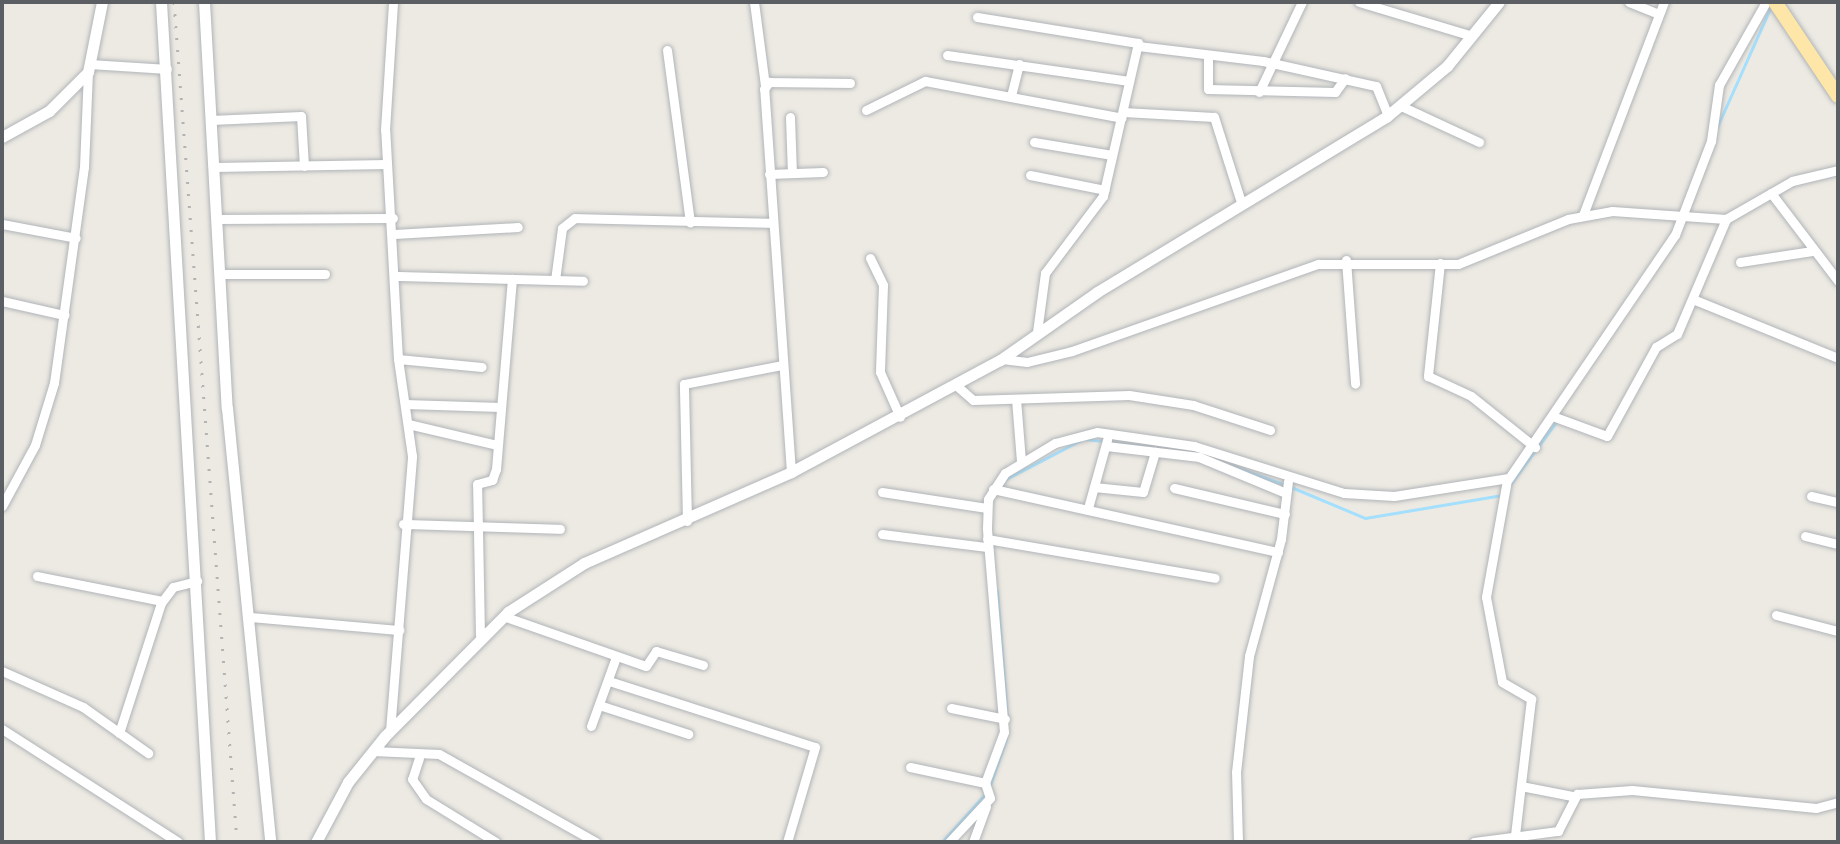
<!DOCTYPE html>
<style>
body{margin:0}
#map{position:relative;width:1840px;height:844px;overflow:hidden;background:#edeae3;font-family:Rubik,sans-serif}
div>[style]{position:absolute}
[style*='--x']{left:calc(var(--x)*1px);top:calc(var(--y)*1px);width:calc(var(--w)*1px);rotate:calc(var(--a)*1deg)}
.stream>*{height:3px;margin:-1.5px;padding:0 1.5px;transform-origin:1.5px;border-radius:1.5px;background:#a4dffd}
.roads{filter:drop-shadow(0 0 2px #b0b4b8) drop-shadow(0 0 2px #b0b4b8)}
.minor>*{height:9px;margin:-4.5px;padding:0 4.5px;transform-origin:4.5px;border-radius:4.5px;background:#fff}
.tertiary>*{height:11px;margin:-5.5px;padding:0 5.5px;transform-origin:5.5px;border-radius:5.5px;background:#fff}
.primary>*{height:14px;margin:-7px;padding:0 7px;transform-origin:7px;border-radius:7px;background:#fde6a8}
.rail>*{height:3px;margin-top:-1.5px;transform-origin:0;background:repeating-linear-gradient(90deg,#b2b3b3 0 2px,transparent 0 12px)}
span{translate:-50% -50%;white-space:nowrap;text-align:center;line-height:1.15;-webkit-text-stroke:8px #fff;paint-order:stroke}
.frame{position:absolute;inset:0;border:4px solid #5b5f63;pointer-events:none}
</style>
<div id="map">
<div class="stream">
<div style="--x:1717;--y:127;--w:133;--a:-65.9"></div>
<div style="--x:1086;--y:439;--w:112;--a:7.2"></div>
<div style="--x:1230;--y:465;--w:56;--a:19.7"></div>
<div style="--x:1004;--y:480;--w:85;--a:-27.5"></div>
<div style="--x:1509;--y:486;--w:79;--a:-53.7"></div>
<div style="--x:1291;--y:487;--w:80;--a:22.7"></div>
<div style="--x:1365;--y:518;--w:139;--a:-9.5"></div>
<div style="--x:997;--y:591;--w:128;--a:85.5"></div>
<div style="--x:989;--y:788;--w:52;--a:-70.9"></div>
<div style="--x:942;--y:842;--w:64;--a:-48.1"></div>
</div>
<div class="roads">
<div class="minor">
<div style="--x:754;--y:2;--w:84;--a:82.5"></div>
<div style="--x:1359;--y:2;--w:118;--a:16.7"></div>
<div style="--x:1629;--y:2;--w:31;--a:22"></div>
<div style="--x:977;--y:17;--w:163;--a:9.2"></div>
<div style="--x:1138;--y:43;--w:157;--a:102.9"></div>
<div style="--x:1103;--y:196;--w:96;--a:127"></div>
<div style="--x:1045;--y:273;--w:60;--a:97.7"></div>
<div style="--x:1138;--y:46;--w:126;--a:6.8"></div>
<div style="--x:1263;--y:61;--w:116;--a:12.5"></div>
<div style="--x:1376;--y:86;--w:32;--a:68"></div>
<div style="--x:667;--y:50;--w:174;--a:82.4"></div>
<div style="--x:947;--y:55;--w:184;--a:8.1"></div>
<div style="--x:1208;--y:55;--w:34;--a:90"></div>
<div style="--x:1208;--y:89;--w:127;--a:1.4"></div>
<div style="--x:1335;--y:92;--w:17;--a:-54"></div>
<div style="--x:90;--y:64;--w:77;--a:3.7"></div>
<div style="--x:1259;--y:92;--w:100;--a:-64.5"></div>
<div style="--x:1011;--y:96;--w:33;--a:-76"></div>
<div style="--x:1401;--y:106;--w:86;--a:24.8"></div>
<div style="--x:866;--y:110;--w:66;--a:-26.2"></div>
<div style="--x:925;--y:81;--w:200;--a:10.6"></div>
<div style="--x:1123;--y:112;--w:91;--a:3.1"></div>
<div style="--x:1214;--y:117;--w:89;--a:72.4"></div>
<div style="--x:790;--y:117;--w:56;--a:88"></div>
<div style="--x:211;--y:120;--w:90;--a:-2.5"></div>
<div style="--x:301;--y:116;--w:50;--a:86.6"></div>
<div style="--x:1034;--y:142;--w:79;--a:9.5"></div>
<div style="--x:214;--y:167;--w:173;--a:-1"></div>
<div style="--x:769;--y:174;--w:54;--a:-2.1"></div>
<div style="--x:1030;--y:175;--w:76;--a:11.3"></div>
<div style="--x:1771;--y:193;--w:111;--a:52.7"></div>
<div style="--x:1583;--y:215;--w:228;--a:-69.2"></div>
<div style="--x:216;--y:219;--w:177;--a:-0.3"></div>
<div style="--x:2;--y:224;--w:75;--a:10.7"></div>
<div style="--x:394;--y:234;--w:124;--a:-3.2"></div>
<div style="--x:870;--y:258;--w:30;--a:64"></div>
<div style="--x:883;--y:285;--w:87;--a:92"></div>
<div style="--x:880;--y:372;--w:49;--a:66"></div>
<div style="--x:1346;--y:260;--w:124;--a:85.8"></div>
<div style="--x:1740;--y:262;--w:73;--a:-8.7"></div>
<div style="--x:1440;--y:263;--w:114;--a:96.1"></div>
<div style="--x:1428;--y:376;--w:47;--a:24.9"></div>
<div style="--x:1471;--y:396;--w:82;--a:38.6"></div>
<div style="--x:219;--y:274;--w:106;--a:0"></div>
<div style="--x:398;--y:276;--w:185;--a:1.5"></div>
<div style="--x:555;--y:280;--w:52;--a:-82.3"></div>
<div style="--x:562;--y:228;--w:16;--a:-38"></div>
<div style="--x:575;--y:218;--w:198;--a:1.4"></div>
<div style="--x:1695;--y:300;--w:154;--a:22.1"></div>
<div style="--x:2;--y:301;--w:64;--a:12.7"></div>
<div style="--x:398;--y:359;--w:84;--a:5.4"></div>
<div style="--x:1002;--y:359;--w:25;--a:7"></div>
<div style="--x:1027;--y:362;--w:46;--a:-13.7"></div>
<div style="--x:1072;--y:351;--w:261;--a:-19.5"></div>
<div style="--x:1318;--y:264;--w:140;--a:0"></div>
<div style="--x:1458;--y:264;--w:119;--a:-22.2"></div>
<div style="--x:1568;--y:219;--w:45;--a:-10.3"></div>
<div style="--x:1612;--y:211;--w:114;--a:4"></div>
<div style="--x:1726;--y:219;--w:76;--a:-29.9"></div>
<div style="--x:1792;--y:181;--w:47;--a:-13.4"></div>
<div style="--x:957;--y:386;--w:21;--a:41"></div>
<div style="--x:973;--y:400;--w:156;--a:-1.8"></div>
<div style="--x:1129;--y:395;--w:65;--a:8.9"></div>
<div style="--x:1193;--y:405;--w:81;--a:18"></div>
<div style="--x:1016;--y:399;--w:62;--a:85.4"></div>
<div style="--x:405;--y:404;--w:95;--a:1.8"></div>
<div style="--x:1555;--y:417;--w:55;--a:20.1"></div>
<div style="--x:1607;--y:436;--w:102;--a:-61.2"></div>
<div style="--x:1656;--y:347;--w:25;--a:-32"></div>
<div style="--x:1677;--y:334;--w:125;--a:-66.9"></div>
<div style="--x:408;--y:424;--w:91;--a:13.3"></div>
<div style="--x:1106;--y:446;--w:94;--a:6.7"></div>
<div style="--x:1199;--y:457;--w:94;--a:22.5"></div>
<div style="--x:791;--y:472;--w:384;--a:-94"></div>
<div style="--x:764;--y:89;--w:9;--a:-54"></div>
<div style="--x:769;--y:82;--w:81;--a:0.7"></div>
<div style="--x:1507;--y:480;--w:119;--a:100.2"></div>
<div style="--x:1486;--y:597;--w:86;--a:79.3"></div>
<div style="--x:1502;--y:682;--w:34;--a:30"></div>
<div style="--x:1531;--y:699;--w:138;--a:96.7"></div>
<div style="--x:1094;--y:487;--w:49;--a:5.8"></div>
<div style="--x:1143;--y:492;--w:42;--a:-73.3"></div>
<div style="--x:1174;--y:488;--w:114;--a:13.2"></div>
<div style="--x:993;--y:489;--w:292;--a:12.5"></div>
<div style="--x:882;--y:492;--w:106;--a:8.7"></div>
<div style="--x:1811;--y:496;--w:28;--a:13"></div>
<div style="--x:2;--y:506;--w:69;--a:-61.6"></div>
<div style="--x:35;--y:445;--w:65;--a:-73"></div>
<div style="--x:54;--y:383;--w:218;--a:-82.1"></div>
<div style="--x:84;--y:167;--w:95;--a:-87.6"></div>
<div style="--x:1088;--y:508;--w:71;--a:-74.4"></div>
<div style="--x:687;--y:521;--w:137;--a:-91.3"></div>
<div style="--x:684;--y:384;--w:100;--a:-11"></div>
<div style="--x:403;--y:524;--w:157;--a:1.8"></div>
<div style="--x:882;--y:534;--w:106;--a:7.1"></div>
<div style="--x:1805;--y:536;--w:34;--a:14"></div>
<div style="--x:987;--y:539;--w:231;--a:9.7"></div>
<div style="--x:37;--y:576;--w:127;--a:11.3"></div>
<div style="--x:1776;--y:615;--w:64;--a:14.5"></div>
<div style="--x:503;--y:616;--w:151;--a:19.3"></div>
<div style="--x:646;--y:666;--w:18;--a:-56"></div>
<div style="--x:656;--y:651;--w:49;--a:16.6"></div>
<div style="--x:249;--y:617;--w:151;--a:5"></div>
<div style="--x:480;--y:635;--w:151;--a:-91.1"></div>
<div style="--x:477;--y:484;--w:16;--a:-15"></div>
<div style="--x:492;--y:480;--w:12;--a:-70"></div>
<div style="--x:496;--y:469;--w:191;--a:-85.2"></div>
<div style="--x:2;--y:671;--w:89;--a:24"></div>
<div style="--x:83;--y:707;--w:80;--a:35.3"></div>
<div style="--x:609;--y:681;--w:216;--a:17.8"></div>
<div style="--x:815;--y:747;--w:99;--a:106.4"></div>
<div style="--x:599;--y:705;--w:94;--a:18"></div>
<div style="--x:951;--y:708;--w:55;--a:11.5"></div>
<div style="--x:591;--y:726;--w:73;--a:-70.1"></div>
<div style="--x:2;--y:729;--w:209;--a:32.7"></div>
<div style="--x:390;--y:731;--w:276;--a:-85.4"></div>
<div style="--x:412;--y:456;--w:98;--a:-98.2"></div>
<div style="--x:398;--y:359;--w:229;--a:-93.2"></div>
<div style="--x:385;--y:130;--w:128;--a:-86.4"></div>
<div style="--x:119;--y:733;--w:137;--a:-72.1"></div>
<div style="--x:161;--y:603;--w:20;--a:-53"></div>
<div style="--x:173;--y:587;--w:25;--a:-14"></div>
<div style="--x:373;--y:751;--w:66;--a:2.6"></div>
<div style="--x:439;--y:754;--w:180;--a:29.3"></div>
<div style="--x:419;--y:758;--w:22;--a:108"></div>
<div style="--x:412;--y:779;--w:24;--a:55"></div>
<div style="--x:426;--y:799;--w:82;--a:31.6"></div>
<div style="--x:910;--y:767;--w:77;--a:12"></div>
<div style="--x:1521;--y:786;--w:52;--a:11.1"></div>
<div style="--x:949;--y:842;--w:60;--a:-47"></div>
<div style="--x:990;--y:798;--w:16;--a:-108"></div>
<div style="--x:985;--y:783;--w:54;--a:-69.6"></div>
<div style="--x:1004;--y:732;--w:205;--a:-94.8"></div>
<div style="--x:987;--y:528;--w:29;--a:-88"></div>
<div style="--x:988;--y:499;--w:31;--a:-57"></div>
<div style="--x:1005;--y:473;--w:58;--a:-31"></div>
<div style="--x:1055;--y:443;--w:43;--a:-14.7"></div>
<div style="--x:1097;--y:432;--w:98;--a:8.2"></div>
<div style="--x:1194;--y:446;--w:157;--a:17.4"></div>
<div style="--x:1344;--y:493;--w:50;--a:3.4"></div>
<div style="--x:1394;--y:496;--w:116;--a:-8.9"></div>
<div style="--x:1509;--y:478;--w:294;--a:-55.7"></div>
<div style="--x:1675;--y:235;--w:101;--a:-69"></div>
<div style="--x:1711;--y:141;--w:57;--a:-81.9"></div>
<div style="--x:1719;--y:85;--w:95;--a:-60.5"></div>
<div style="--x:973;--y:842;--w:38;--a:-70"></div>
<div style="--x:1238;--y:842;--w:70;--a:-91.6"></div>
<div style="--x:1236;--y:772;--w:117;--a:-83.6"></div>
<div style="--x:1249;--y:656;--w:121;--a:-74.7"></div>
<div style="--x:1281;--y:539;--w:58;--a:-83.1"></div>
<div style="--x:1474;--y:842;--w:85;--a:-7.5"></div>
<div style="--x:1558;--y:831;--w:42;--a:-62.8"></div>
<div style="--x:1577;--y:794;--w:55;--a:-4.2"></div>
<div style="--x:1632;--y:790;--w:185;--a:5.6"></div>
<div style="--x:1816;--y:808;--w:23;--a:-15"></div>
</div>
<div class="tertiary">
<div style="--x:161;--y:2;--w:841;--a:86.66"></div>
<div style="--x:204;--y:2;--w:407;--a:86.8"></div>
<div style="--x:227;--y:408;--w:436;--a:84.3"></div>
<div style="--x:2;--y:137;--w:54;--a:-29"></div>
<div style="--x:49;--y:111;--w:55;--a:-45"></div>
<div style="--x:88;--y:72;--w:71;--a:-78.7"></div>
<div style="--x:316;--y:842;--w:68;--a:-61.9"></div>
<div style="--x:348;--y:782;--w:59;--a:-51.2"></div>
<div style="--x:385;--y:736;--w:175;--a:-45.2"></div>
<div style="--x:508;--y:612;--w:90;--a:-32.8"></div>
<div style="--x:584;--y:563;--w:226;--a:-23.7"></div>
<div style="--x:791;--y:472;--w:237;--a:-28.2"></div>
<div style="--x:1000;--y:360;--w:118;--a:-35"></div>
<div style="--x:1097;--y:292;--w:338;--a:-31.2"></div>
<div style="--x:1386;--y:117;--w:80;--a:-39.9"></div>
<div style="--x:1447;--y:66;--w:82;--a:-50.9"></div>
</div>
<div class="primary">
<div style="--x:1775;--y:2;--w:113;--a:56.2"></div>
</div>
</div>
<div class="rail">
<div style="--x:174;--y:2;--w:842;--a:85.71"></div>
</div>
<div class="frame"></div>
</div>
